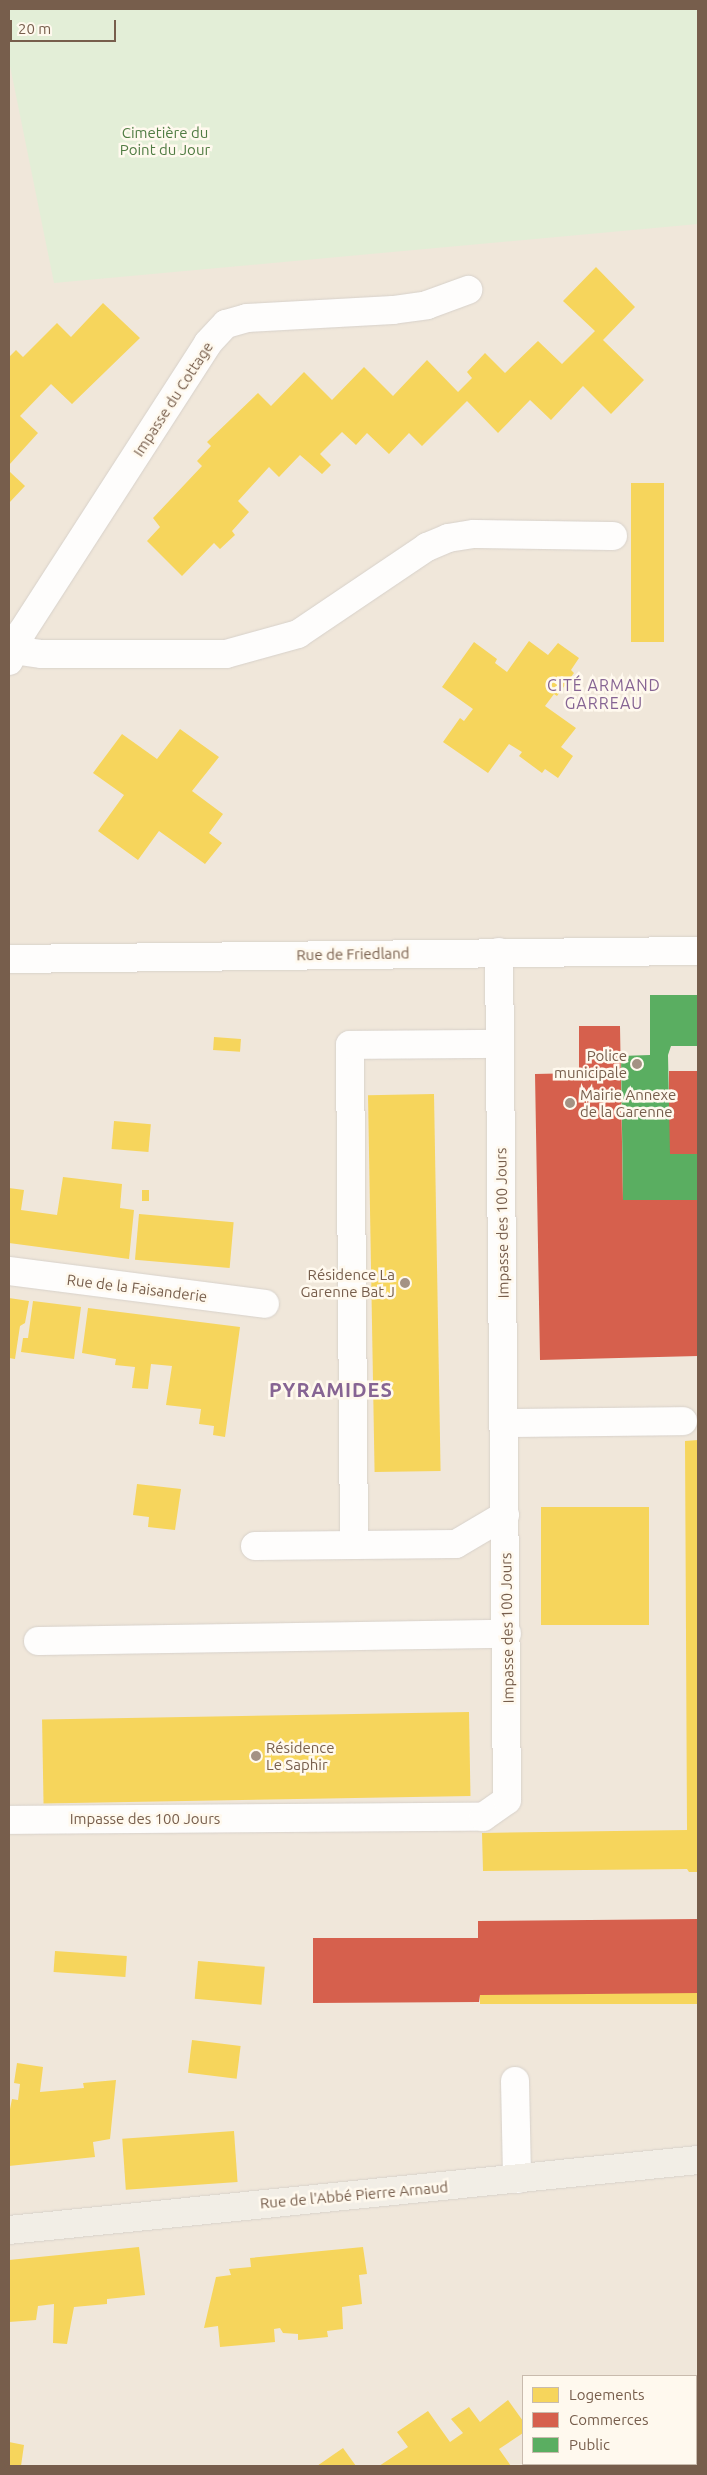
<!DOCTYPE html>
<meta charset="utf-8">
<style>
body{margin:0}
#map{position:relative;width:707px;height:2475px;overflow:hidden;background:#f7f4ec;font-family:Ubuntu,sans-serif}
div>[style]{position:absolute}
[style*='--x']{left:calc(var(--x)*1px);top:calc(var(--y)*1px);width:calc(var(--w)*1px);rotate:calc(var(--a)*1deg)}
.residential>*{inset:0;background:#f0e7da}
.green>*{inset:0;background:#e3eed7}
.homes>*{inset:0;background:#f6d55c;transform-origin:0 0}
.shops>*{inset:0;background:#d6604d;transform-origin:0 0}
.public>*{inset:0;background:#5aae61}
.roads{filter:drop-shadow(0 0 1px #d7d1ca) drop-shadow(0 0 1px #d7d1ca)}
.minor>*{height:28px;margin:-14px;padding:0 14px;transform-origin:14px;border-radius:14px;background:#fefdfc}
.major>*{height:28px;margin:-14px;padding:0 14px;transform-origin:14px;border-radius:14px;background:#f2eee6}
.dots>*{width:14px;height:14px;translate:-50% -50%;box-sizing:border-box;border:2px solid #fff9ee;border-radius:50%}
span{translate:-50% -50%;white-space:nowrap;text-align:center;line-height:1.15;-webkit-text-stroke:5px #fff9ee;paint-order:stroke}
.park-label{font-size:15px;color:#507c43}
.street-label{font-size:15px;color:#775e4c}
.poi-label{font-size:15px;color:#775e4c}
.right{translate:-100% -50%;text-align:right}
.left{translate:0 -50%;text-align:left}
.neighbourhood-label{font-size:16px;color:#866493;letter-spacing:1px}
.district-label{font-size:20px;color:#866493;font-weight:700;letter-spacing:1px}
.frame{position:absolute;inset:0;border:10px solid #775e4c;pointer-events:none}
.legend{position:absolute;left:522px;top:2375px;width:175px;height:90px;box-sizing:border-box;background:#fff9ee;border:1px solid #c9bbad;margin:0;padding:6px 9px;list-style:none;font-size:15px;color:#775e4c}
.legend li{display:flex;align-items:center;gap:10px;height:25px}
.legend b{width:25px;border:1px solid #c9bbad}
.scale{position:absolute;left:10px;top:20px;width:106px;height:22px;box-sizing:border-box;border:2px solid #775e4c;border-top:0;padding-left:6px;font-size:15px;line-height:18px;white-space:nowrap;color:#775e4c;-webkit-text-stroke:4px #fff9ee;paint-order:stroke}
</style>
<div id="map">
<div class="residential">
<div style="clip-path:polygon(evenodd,9px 9px,698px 9px,698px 2466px,9px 2466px,9px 9px,523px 2376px,696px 2376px,696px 2464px,523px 2464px,523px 2376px)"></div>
</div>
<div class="green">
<div style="clip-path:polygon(9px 9px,698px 9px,698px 224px,54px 283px,9px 61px)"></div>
</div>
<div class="homes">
<div style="clip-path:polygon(596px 267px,635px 307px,603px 340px,644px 380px,611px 414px,583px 386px,551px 420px,530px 400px,498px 433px,467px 401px,422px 446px,409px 433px,389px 454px,367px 433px,356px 445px,342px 432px,320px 454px,331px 465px,322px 474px,300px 455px,279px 477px,269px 467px,238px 501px,249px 512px,232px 531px,235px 535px,220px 549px,214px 543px,182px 576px,147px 541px,160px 527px,153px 518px,202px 466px,197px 461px,211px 446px,207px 442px,258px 393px,271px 406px,304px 372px,332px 400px,364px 367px,393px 396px,427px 360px,458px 392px,472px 378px,467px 372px,485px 353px,505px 373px,538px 341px,562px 364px,595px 331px,563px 301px)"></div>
<div style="clip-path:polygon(103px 303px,140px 338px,72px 404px,51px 384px,20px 416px,38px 433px,9px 465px,9px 357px,16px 350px,23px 357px,57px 323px,71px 337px)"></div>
<div style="clip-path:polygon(9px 471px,25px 486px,9px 503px)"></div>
<div style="left:631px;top:483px;width:33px;height:159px"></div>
<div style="clip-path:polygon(529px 641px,548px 655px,558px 643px,579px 658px,571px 670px,574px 673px,557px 696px,554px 694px,545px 706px,576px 728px,561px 747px,573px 756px,558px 778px,545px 769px,542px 773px,519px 756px,522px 752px,509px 744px,488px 773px,443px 742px,460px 718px,464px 721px,473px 709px,442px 687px,474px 642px,497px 659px,495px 663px,507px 672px)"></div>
<div style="clip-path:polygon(180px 729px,219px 757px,192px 791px,223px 814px,209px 833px,222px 843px,205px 864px,159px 831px,138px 860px,98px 831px,124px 795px,93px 773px,122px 734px,157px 759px)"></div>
<div style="left:214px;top:1037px;width:27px;height:13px;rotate:4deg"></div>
<div style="left:434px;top:1094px;width:377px;height:66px;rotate:89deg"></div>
<div style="left:114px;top:1121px;width:37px;height:28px;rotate:5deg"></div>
<div style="clip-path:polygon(63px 1177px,122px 1184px,120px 1208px,134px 1210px,129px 1259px,9px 1243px,9px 1188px,24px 1190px,21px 1210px,57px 1215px)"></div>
<div style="left:142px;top:1190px;width:7px;height:11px"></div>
<div style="left:139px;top:1214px;width:95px;height:46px;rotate:5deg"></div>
<div style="clip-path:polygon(9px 1298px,29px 1301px,25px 1323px,20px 1326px,15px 1359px,9px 1358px)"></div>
<div style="clip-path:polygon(33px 1301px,81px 1307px,74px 1359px,21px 1352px,23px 1338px,28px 1338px)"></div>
<div style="clip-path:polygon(88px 1308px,240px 1327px,225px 1437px,213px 1435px,214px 1426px,199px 1424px,201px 1409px,166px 1405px,172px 1366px,151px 1364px,148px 1389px,132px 1388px,135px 1367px,115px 1365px,116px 1359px,82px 1353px)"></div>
<div style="clip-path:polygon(698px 1440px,698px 1872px,689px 1872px,687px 1869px,483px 1871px,482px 1833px,687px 1830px,685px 1441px)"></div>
<div style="clip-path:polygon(137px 1484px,181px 1489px,175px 1530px,148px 1527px,149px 1517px,133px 1515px)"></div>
<div style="left:541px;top:1507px;width:108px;height:118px"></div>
<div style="left:469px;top:1712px;width:84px;height:427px;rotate:89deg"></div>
<div style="left:55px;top:1951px;width:72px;height:21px;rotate:4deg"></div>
<div style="left:198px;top:1961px;width:67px;height:38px;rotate:5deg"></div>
<div style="left:698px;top:1993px;width:11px;height:218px;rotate:90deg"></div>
<div style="left:192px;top:2040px;width:49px;height:33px;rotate:7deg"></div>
<div style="clip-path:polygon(17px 2063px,43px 2067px,40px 2092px,84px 2088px,83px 2083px,116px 2080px,110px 2139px,93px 2142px,95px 2157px,9px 2166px,9px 2114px,12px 2099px,18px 2100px,20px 2084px,14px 2083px)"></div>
<div style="left:234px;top:2131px;width:51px;height:112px;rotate:86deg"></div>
<div style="clip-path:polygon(139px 2247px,145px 2295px,107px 2299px,107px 2304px,74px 2307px,67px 2344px,53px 2343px,54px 2304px,38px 2306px,36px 2320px,9px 2322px,9px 2260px)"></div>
<div style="clip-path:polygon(363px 2247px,367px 2274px,359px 2275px,362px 2304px,342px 2307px,343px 2329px,327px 2331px,328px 2337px,298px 2340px,298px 2334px,283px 2333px,280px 2328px,274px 2329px,275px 2342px,220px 2347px,218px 2326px,204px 2328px,216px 2277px,231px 2275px,229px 2269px,251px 2267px,250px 2258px)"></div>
<div style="clip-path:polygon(508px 2400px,523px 2421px,523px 2433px,499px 2449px,511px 2466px,379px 2466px,408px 2447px,397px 2432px,428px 2411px,450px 2442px,463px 2433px,451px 2419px,469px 2407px,480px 2422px)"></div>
<div style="clip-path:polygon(9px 2442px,24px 2445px,21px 2466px,9px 2466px)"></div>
<div style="clip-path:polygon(343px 2448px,356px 2466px,317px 2466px)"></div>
</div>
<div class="shops">
<div style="clip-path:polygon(579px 1026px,620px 1026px,623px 1200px,698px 1200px,698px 1356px,540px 1360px,535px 1074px,579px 1073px)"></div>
<div style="left:698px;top:1071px;width:83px;height:29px;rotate:90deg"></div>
<div style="clip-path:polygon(698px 1919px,698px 1993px,480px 1995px,479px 2002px,313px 2003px,313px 1938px,478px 1938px,478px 1921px)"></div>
</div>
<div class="public">
<div style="clip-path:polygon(650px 995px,698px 995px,698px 1046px,671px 1046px,668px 1055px,670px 1154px,698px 1154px,698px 1200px,623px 1200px,621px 1056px,650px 1055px)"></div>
</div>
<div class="roads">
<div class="minor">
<div style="--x:13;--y:650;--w:29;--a:8"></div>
<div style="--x:42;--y:654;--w:184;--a:0"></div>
<div style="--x:226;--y:654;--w:75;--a:-15.5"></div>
<div style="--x:298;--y:634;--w:156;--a:-34"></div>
<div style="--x:427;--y:547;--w:23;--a:-23"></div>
<div style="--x:448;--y:538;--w:26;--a:-9"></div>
<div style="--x:474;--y:534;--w:139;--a:0.8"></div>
<div style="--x:9;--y:661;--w:32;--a:-66"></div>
<div style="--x:22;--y:632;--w:344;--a:-57.2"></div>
<div style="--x:208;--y:343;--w:26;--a:-47"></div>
<div style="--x:226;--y:324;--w:22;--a:-16"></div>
<div style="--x:247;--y:318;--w:146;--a:-3.1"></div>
<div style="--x:393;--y:310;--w:34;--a:-8"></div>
<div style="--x:427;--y:305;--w:44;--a:-20.1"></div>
<div style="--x:9;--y:959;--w:689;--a:-0.67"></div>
<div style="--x:9;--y:1271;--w:258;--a:7.3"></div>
<div style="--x:504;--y:1423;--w:179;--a:-0.6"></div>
<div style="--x:354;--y:1545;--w:500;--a:-90.46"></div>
<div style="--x:350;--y:1045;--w:150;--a:-0.4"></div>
<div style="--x:255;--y:1546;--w:201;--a:-0.6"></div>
<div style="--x:456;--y:1544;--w:57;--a:-30.6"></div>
<div style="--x:38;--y:1641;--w:469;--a:-0.9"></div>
<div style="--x:9;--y:1820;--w:474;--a:-0.4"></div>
<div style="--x:483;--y:1817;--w:29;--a:-35"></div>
<div style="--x:507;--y:1800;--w:848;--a:-90.54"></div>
<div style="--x:515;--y:2081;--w:98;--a:88.8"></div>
</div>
<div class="major">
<div style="--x:9;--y:2230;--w:693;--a:-5.8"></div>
</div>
</div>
<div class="dots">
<div style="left:637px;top:1064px;background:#a49284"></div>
<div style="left:570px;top:1103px;background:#a49284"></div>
<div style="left:405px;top:1283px;background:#a49284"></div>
<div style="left:256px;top:1756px;background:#a49284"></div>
</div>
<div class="park-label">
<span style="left:165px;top:141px">Cimetière du<br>Point du Jour</span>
</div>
<div class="street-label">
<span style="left:173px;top:399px;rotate:-57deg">Impasse du Cottage</span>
<span style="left:353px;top:954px;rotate:-1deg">Rue de Friedland</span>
<span style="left:502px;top:1223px;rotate:-91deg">Impasse des 100 Jours</span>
<span style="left:137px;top:1288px;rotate:7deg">Rue de la Faisanderie</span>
<span style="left:507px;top:1628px;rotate:-91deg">Impasse des 100 Jours</span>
<span style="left:145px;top:1819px">Impasse des 100 Jours</span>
<span style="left:354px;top:2195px;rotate:-5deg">Rue de l'Abbé Pierre Arnaud</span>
</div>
<div class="poi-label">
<span class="right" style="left:627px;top:1064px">Police<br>municipale</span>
<span class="left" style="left:580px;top:1103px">Mairie Annexe<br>de la Garenne</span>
<span class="right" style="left:395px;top:1283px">Résidence La<br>Garenne Bat J</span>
<span class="left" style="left:266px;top:1756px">Résidence<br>Le Saphir</span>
</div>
<div class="neighbourhood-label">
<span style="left:604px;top:694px">CITÉ ARMAND<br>GARREAU</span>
</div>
<div class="district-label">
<span style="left:331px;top:1389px">PYRAMIDES</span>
</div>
<div class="frame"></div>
<ul class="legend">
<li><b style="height:14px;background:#f6d55c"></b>Logements</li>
<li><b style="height:14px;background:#d6604d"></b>Commerces</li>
<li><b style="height:14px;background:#5aae61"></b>Public</li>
</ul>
<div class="scale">20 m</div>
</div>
